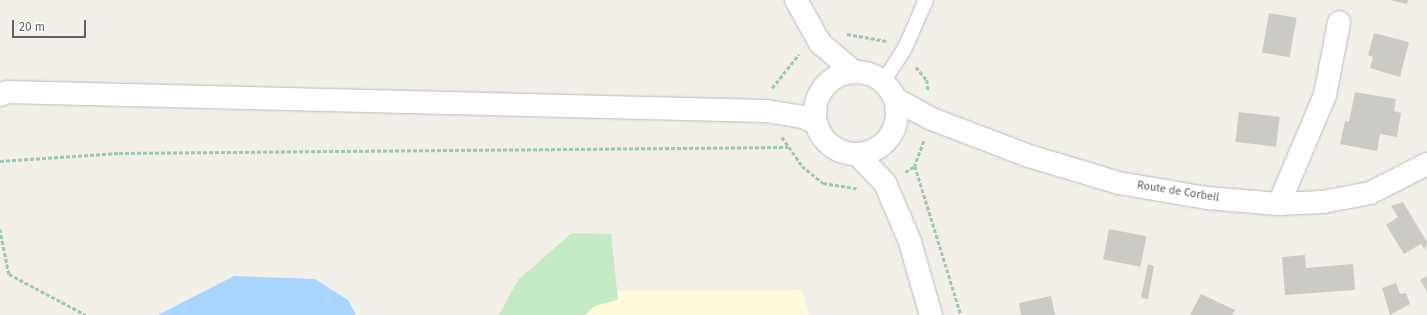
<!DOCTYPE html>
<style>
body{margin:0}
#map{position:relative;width:1427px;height:315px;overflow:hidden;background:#f1efe7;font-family:"Fira Sans",sans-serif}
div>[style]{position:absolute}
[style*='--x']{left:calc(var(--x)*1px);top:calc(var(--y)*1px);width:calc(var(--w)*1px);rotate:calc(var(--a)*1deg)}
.commercial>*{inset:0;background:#fff9de}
.green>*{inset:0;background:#c3e9c5}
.water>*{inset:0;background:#a9d4ff}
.building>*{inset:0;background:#cccac4;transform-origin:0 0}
.path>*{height:2.5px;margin-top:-1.25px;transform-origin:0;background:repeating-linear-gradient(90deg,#9bcaac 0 4px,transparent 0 6px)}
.roads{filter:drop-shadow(0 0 1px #b9bcc1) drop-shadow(0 0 1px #b9bcc1)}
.lane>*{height:14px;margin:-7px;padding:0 7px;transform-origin:7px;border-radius:7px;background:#fff}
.street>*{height:22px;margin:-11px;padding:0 11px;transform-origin:11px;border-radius:11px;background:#fff}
.secondary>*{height:22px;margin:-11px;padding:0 11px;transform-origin:11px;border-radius:11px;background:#fff}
.secondary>.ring{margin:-11px;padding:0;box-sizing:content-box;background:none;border:22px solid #fff;border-radius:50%}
span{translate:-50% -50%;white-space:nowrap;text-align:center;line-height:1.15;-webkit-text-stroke:3px #fff;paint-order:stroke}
.street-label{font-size:11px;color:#5e6268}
.scale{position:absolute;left:12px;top:20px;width:74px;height:18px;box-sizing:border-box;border:2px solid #5e6268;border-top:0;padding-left:5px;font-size:12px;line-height:14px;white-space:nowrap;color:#5e6268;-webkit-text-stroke:3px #fff;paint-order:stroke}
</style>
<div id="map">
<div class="commercial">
<div style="clip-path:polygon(802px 290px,809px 315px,577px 315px,602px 291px)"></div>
</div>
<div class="green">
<div style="clip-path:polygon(572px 233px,611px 234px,618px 300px,595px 306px,585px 315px,499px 315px,518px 280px)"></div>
</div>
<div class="water">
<div style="clip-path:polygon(234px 276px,315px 279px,348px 300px,356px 315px,158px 315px)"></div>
</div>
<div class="building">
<div style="clip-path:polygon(1390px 0,1408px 0,1407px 4px)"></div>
<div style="left:1269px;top:13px;width:28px;height:40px;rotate:10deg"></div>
<div style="clip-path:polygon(1374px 33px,1409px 42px,1400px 77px,1370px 68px,1373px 57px,1368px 55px)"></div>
<div style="clip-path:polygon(1355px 92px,1396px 99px,1394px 111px,1401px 113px,1397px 137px,1380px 134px,1377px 151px,1340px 144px,1345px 121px,1349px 122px)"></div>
<div style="left:1239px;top:112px;width:41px;height:30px;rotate:7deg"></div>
<div style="clip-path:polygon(1403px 202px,1427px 242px,1425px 250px,1421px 244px,1404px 254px,1386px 225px,1398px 217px,1391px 206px)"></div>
<div style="left:1109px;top:229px;width:38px;height:31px;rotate:11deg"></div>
<div style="clip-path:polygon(1305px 255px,1306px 268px,1353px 264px,1355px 290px,1285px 295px,1282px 257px)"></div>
<div style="clip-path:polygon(1148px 264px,1154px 266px,1148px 299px,1141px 298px)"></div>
<div style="clip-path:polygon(1427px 276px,1427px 291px,1420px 280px)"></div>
<div style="clip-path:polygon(1396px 283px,1400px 294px,1406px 293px,1410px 304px,1390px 315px,1382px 288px)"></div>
<div style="clip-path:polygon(1201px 294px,1235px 310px,1232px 315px,1190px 315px)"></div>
<div style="clip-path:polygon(1051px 296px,1055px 315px,1021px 315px,1019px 303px)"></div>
</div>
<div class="path">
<div style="--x:847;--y:34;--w:40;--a:10"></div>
<div style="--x:916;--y:67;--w:17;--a:50"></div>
<div style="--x:927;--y:80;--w:10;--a:84"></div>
<div style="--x:772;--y:88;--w:43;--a:-51.5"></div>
<div style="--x:782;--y:137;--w:35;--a:55"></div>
<div style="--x:802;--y:166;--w:27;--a:39"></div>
<div style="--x:823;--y:183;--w:36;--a:9"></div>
<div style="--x:924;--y:141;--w:27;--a:110"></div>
<div style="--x:915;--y:166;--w:156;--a:72.8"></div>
<div style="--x:0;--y:161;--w:119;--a:-3.8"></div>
<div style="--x:119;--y:153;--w:669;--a:-0.51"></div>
<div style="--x:905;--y:172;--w:12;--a:-31"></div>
<div style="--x:0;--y:229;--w:46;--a:78.7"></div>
<div style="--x:9;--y:274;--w:87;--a:28"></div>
</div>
<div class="roads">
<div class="lane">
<div style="--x:883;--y:82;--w:38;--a:-57"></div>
<div style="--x:904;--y:50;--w:55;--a:-66.3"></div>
</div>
<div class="street">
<div style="--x:1279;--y:204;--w:118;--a:-67.1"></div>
<div style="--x:1325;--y:95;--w:74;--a:-79.1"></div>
</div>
<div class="secondary">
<div style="--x:796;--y:0;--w:49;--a:60.8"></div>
<div style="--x:820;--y:43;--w:45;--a:40.5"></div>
<div class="ring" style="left:815px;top:72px;width:60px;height:60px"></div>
<div style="--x:0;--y:95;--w:8;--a:-23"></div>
<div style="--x:7;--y:92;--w:759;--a:1.43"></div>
<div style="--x:766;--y:111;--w:37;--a:9"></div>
<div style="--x:803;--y:117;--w:14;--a:25"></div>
<div style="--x:895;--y:99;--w:42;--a:28.4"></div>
<div style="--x:932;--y:119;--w:104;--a:20.9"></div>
<div style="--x:1029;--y:156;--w:94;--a:16.7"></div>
<div style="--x:1119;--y:183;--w:89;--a:9.7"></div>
<div style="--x:1207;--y:198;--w:72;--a:4.8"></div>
<div style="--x:1279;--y:204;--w:44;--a:-2.6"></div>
<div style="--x:1323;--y:202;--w:48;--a:-10.8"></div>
<div style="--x:1370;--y:193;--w:64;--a:-27"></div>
<div style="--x:858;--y:155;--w:39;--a:46"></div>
<div style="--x:885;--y:183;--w:64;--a:67"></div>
<div style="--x:910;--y:242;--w:76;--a:74"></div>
</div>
</div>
<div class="street-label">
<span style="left:1178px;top:192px;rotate:9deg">Route de Corbeil</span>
</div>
<div class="scale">20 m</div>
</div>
